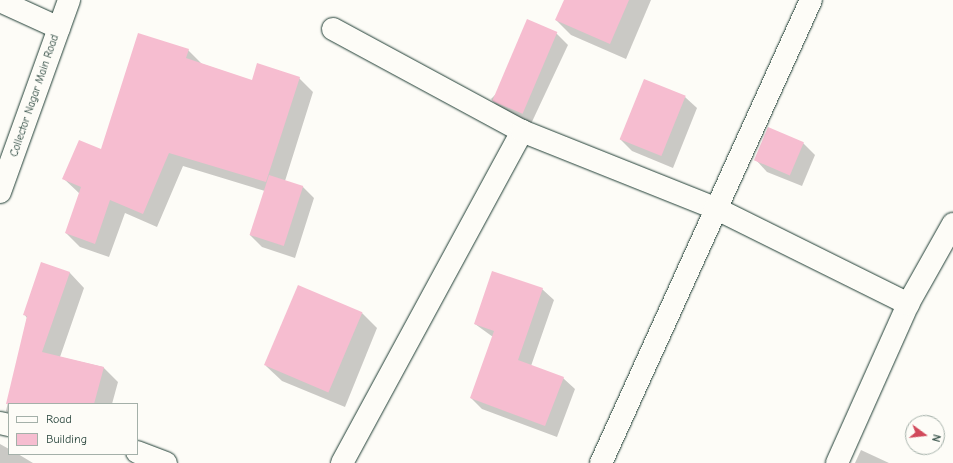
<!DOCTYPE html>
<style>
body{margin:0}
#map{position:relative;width:953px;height:463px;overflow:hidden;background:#fdfcf7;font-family:"Comic Neue",sans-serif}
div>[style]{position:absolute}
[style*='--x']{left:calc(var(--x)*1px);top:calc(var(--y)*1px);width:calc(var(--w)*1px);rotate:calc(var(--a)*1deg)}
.shadow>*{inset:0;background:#0003}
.building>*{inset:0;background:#f6bdd0;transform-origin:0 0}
.roads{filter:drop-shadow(0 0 1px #1f3d34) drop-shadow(0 0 1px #1f3d34)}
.minor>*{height:22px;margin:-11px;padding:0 11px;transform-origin:11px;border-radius:11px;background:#fdfcf7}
span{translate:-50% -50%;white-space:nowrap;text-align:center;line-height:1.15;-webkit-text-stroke:4px #fdfcf7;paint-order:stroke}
.street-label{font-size:11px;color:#1f3d34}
.legend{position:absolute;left:8px;top:403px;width:130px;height:52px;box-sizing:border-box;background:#fdfcf7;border:1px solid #a4b0a9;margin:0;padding:5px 7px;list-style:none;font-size:12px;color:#1f3d34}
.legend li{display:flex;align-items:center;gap:8px;height:20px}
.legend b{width:20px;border:1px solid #a4b0a9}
.north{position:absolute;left:905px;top:415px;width:40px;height:40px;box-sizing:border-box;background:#fdfcf7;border:1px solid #a4b0a9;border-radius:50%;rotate:105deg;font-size:11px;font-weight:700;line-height:16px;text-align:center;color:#1f3d34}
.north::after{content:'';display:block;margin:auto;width:14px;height:18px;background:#d1495b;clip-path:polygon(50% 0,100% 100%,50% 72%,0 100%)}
</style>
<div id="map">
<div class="shadow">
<div style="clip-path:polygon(565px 0,651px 0,626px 59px,571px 35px,556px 20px)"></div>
<div style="clip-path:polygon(556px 33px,568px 45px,530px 126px,502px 111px,491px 99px)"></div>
<div style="clip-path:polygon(188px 50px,202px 64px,252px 81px,299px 78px,313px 92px,285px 181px,303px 187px,314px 198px,295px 258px,262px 247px,250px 235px,265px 191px,183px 166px,157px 227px,125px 213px,109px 257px,80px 247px,66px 233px,80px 194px,64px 179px,102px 151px)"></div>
<div style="clip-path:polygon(685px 97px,697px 108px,673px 168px,632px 151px,620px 139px)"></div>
<div style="clip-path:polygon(803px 143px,815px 155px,802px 186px,767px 172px,756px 160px)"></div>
<div style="clip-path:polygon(42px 263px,70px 273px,84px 288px,60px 357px,103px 367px,118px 382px,112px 404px,9px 404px,9px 414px,6px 411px,27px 318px,24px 314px)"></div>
<div style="clip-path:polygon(542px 289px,554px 300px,531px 366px,563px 378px,575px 389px,557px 437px,482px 409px,471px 398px,493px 337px,475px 324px)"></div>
<div style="clip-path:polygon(362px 313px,377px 328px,345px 407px,282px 381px,266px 366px)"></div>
<div style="clip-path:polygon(0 444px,9px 449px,9px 454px,18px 454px,33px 463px,0 463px)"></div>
<div style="clip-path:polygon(861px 450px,889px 463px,855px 463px)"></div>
</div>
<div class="building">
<div style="clip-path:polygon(564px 0,629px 0,610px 44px,555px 20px)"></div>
<div style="left:527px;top:19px;width:33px;height:89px;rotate:23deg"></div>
<div style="clip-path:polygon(138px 33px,189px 49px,186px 58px,252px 80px,257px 63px,300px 77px,266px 182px,169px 153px,143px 214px,110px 200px,95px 244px,65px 233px,81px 187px,62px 179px,79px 140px,101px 149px)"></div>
<div style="left:644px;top:79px;width:45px;height:65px;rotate:22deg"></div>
<div style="left:768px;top:127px;width:39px;height:36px;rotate:23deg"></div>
<div style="left:269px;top:175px;width:36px;height:63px;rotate:18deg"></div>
<div style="clip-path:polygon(41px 262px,70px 272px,42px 352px,104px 367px,94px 404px,6px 404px,27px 316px,23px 315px)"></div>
<div style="clip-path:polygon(492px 271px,543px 288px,518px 360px,564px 377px,545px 426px,470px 398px,494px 331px,474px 324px)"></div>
<div style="left:298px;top:285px;width:70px;height:87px;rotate:23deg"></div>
</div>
<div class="roads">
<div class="minor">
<div style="--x:0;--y:1;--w:65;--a:24.6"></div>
<div style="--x:333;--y:29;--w:215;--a:28.4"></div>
<div style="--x:0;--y:192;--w:204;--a:-70.2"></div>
<div style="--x:0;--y:423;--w:9;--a:13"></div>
<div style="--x:137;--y:452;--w:31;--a:21"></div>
<div style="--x:342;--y:463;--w:378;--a:-61.5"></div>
<div style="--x:522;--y:131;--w:208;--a:21.8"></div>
<div style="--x:715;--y:208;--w:216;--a:26.4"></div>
<div style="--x:601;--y:463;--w:508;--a:-65.6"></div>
<div style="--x:837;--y:463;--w:174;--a:-65.9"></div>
<div style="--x:908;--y:304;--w:92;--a:-60.6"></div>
</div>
</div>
<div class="street-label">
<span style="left:35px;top:96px;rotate:-71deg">Collector Nagar Main Road</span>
</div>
<ul class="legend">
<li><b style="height:5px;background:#fdfcf7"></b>Road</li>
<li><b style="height:11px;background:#f6bdd0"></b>Building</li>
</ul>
<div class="north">N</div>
</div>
